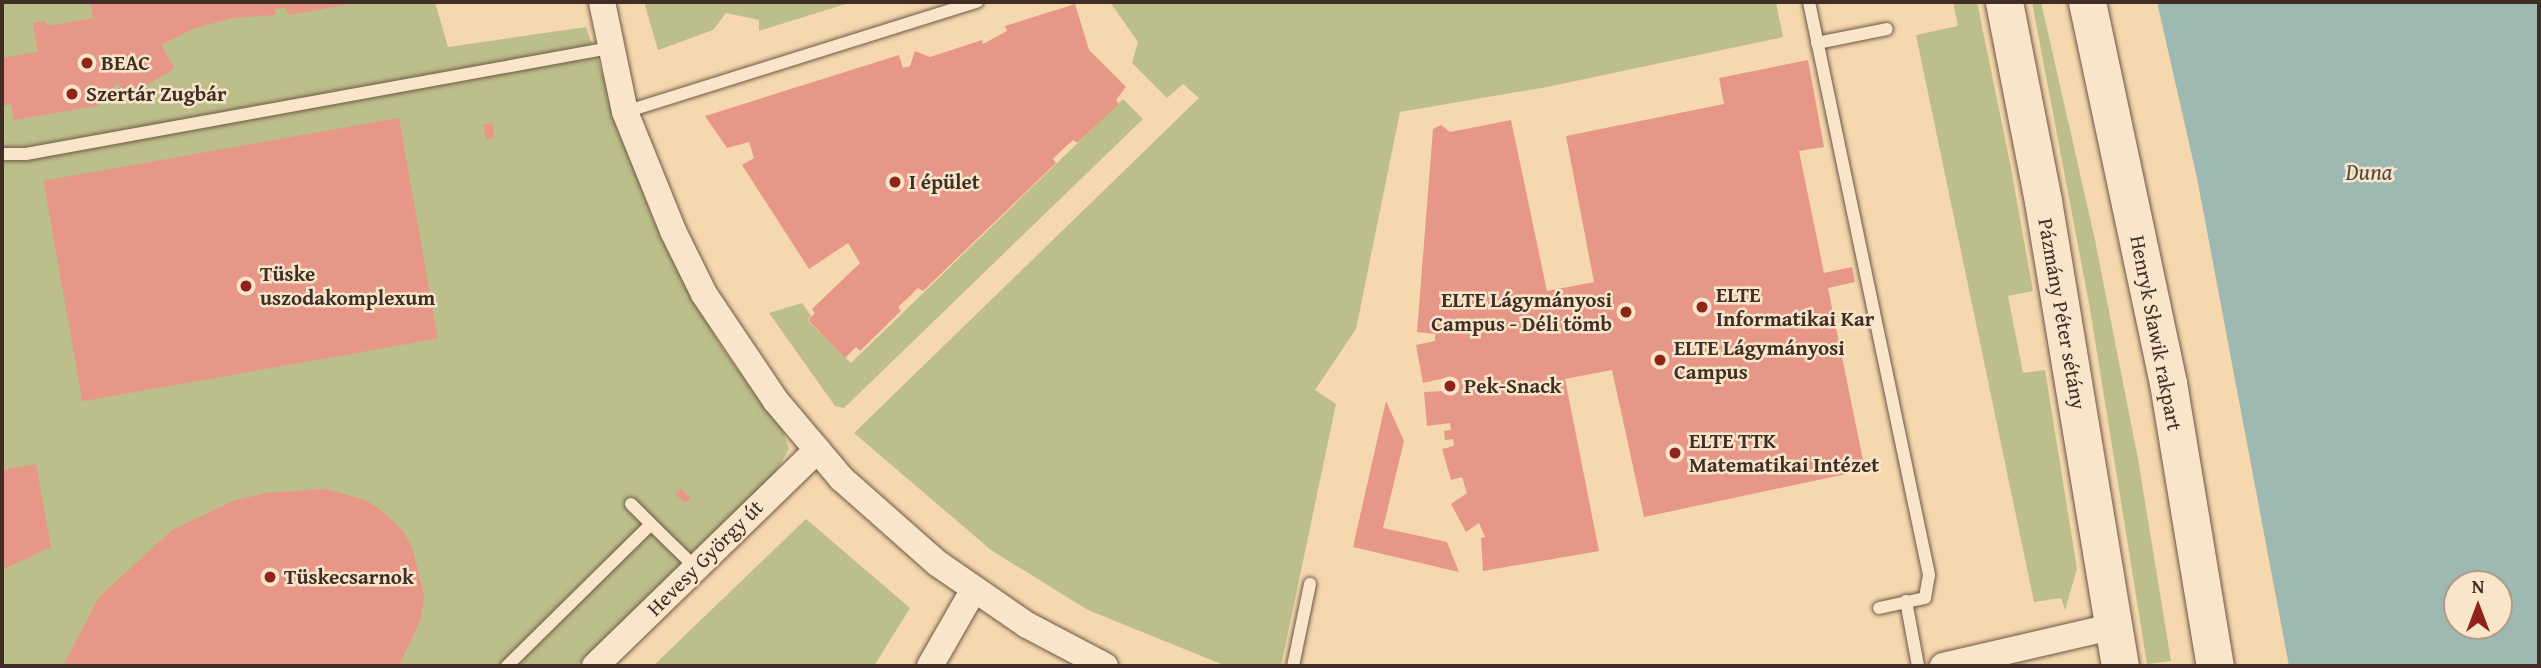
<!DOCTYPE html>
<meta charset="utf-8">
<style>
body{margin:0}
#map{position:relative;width:2541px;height:668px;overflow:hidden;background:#f6d8ae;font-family:"Gentium Book Plus",serif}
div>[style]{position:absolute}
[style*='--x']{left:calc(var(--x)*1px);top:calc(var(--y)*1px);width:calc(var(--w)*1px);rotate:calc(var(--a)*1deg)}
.green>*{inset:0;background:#bcbf8a}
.water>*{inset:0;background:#9eb8b2}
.building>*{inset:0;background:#e79788;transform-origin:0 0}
.roads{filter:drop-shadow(0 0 2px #6e5847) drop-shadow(0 0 2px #6e5847)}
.lane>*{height:12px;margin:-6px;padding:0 6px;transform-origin:6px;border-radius:6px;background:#f9e6ca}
.street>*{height:26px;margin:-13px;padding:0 13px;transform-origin:13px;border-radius:13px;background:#f9e6ca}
.secondary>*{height:37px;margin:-18.5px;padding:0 18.5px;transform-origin:18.5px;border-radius:18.5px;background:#f9e6ca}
.dots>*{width:19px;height:19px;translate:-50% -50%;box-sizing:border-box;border:4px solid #f9e6ca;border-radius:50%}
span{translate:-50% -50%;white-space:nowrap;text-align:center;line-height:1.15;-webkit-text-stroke:5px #f9e6ca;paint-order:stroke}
.poi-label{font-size:21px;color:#402d25;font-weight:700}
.left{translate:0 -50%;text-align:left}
.right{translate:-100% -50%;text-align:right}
.street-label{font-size:21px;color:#402d25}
.water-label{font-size:23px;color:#534941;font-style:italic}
.frame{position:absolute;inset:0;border:4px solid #402d25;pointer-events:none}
.north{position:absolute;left:2443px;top:570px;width:70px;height:70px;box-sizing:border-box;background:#f9e6ca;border:2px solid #af9c88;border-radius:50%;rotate:0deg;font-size:19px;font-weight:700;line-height:28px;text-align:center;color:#402d25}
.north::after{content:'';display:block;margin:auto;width:24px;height:32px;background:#8f2418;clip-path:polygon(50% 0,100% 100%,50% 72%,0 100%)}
</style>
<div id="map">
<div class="green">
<div style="clip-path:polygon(2px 2px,435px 2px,448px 47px,586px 27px,652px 217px,676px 267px,722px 348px,783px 431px,789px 449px,771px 480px,577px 666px,2px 666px)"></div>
<div style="clip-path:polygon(644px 2px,852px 2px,759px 31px,759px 20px,726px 13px,713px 30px,658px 50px)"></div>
<div style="clip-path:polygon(1110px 2px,1776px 2px,1783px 37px,1547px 87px,1400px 112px,1356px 329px,1315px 390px,1336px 404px,1281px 666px,1226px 666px,1088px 610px,991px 550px,854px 433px,1199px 98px,1183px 84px,1167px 98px,1132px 63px,1138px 42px)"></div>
<div style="clip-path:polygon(1953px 2px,1977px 2px,2010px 163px,2033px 291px,2008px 296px,2023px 373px,2045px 370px,2077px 569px,2065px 610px,2061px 598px,2034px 602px,1916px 35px,1958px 26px)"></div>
<div style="clip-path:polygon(2032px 2px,2041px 2px,2095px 240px,2138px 459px,2171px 661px,2147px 664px,2090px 309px)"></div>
<div style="clip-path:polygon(1123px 99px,1143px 119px,844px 408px,835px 406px,769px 313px,802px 303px,811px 316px,807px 320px,851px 363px)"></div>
<div style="clip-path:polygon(806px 519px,910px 608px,874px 666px,653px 666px)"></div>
</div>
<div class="water">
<div style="clip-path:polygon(evenodd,2157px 2px,2539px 2px,2539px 666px,2289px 666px,2197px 178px,2157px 2px,2457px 584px,2499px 584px,2499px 626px,2457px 626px,2457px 584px)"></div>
</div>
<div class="building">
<div style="clip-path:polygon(90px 2px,355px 2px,355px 3px,289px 15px,286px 8px,275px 9px,276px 15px,232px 18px,193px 29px,161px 45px,175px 68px,128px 97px,117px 83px,97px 106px,14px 120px,11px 104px,2px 106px,2px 58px,38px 52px,33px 23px,46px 21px,47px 26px,93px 18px)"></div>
<div style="clip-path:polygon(1075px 4px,1089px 50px,1126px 87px,1116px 100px,1119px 104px,1077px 143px,1073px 140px,1061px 151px,1053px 159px,1056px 163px,923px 291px,918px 288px,910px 296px,898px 307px,901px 311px,860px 351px,856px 347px,845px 358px,808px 320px,815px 313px,812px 309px,860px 263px,848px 243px,809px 269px,742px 165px,754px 158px,749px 142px,727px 148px,705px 116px,899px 55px,903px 68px,910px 66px,915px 51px,930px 57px,982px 40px,983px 44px,1007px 31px,1005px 26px)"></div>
<div style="clip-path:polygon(1808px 60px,1824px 147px,1799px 151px,1824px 273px,1852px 267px,1855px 282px,1828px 288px,1865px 470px,1644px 517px,1612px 370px,1565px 379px,1599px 551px,1483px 571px,1481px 538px,1485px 537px,1479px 523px,1466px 532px,1451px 504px,1467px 493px,1462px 477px,1451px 480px,1442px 449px,1454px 446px,1453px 439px,1445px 440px,1444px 431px,1451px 430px,1450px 423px,1427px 426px,1424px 392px,1446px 391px,1445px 378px,1423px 383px,1416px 345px,1435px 341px,1435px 334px,1417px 332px,1433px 129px,1441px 125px,1450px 132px,1511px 120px,1547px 291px,1594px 282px,1566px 136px,1724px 104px,1719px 78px)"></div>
<div style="left:399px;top:118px;width:224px;height:361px;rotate:80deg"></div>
<div style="left:492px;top:123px;width:15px;height:9px;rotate:79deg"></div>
<div style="clip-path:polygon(1386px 401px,1404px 441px,1383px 528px,1447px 542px,1459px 572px,1353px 547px)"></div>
<div style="clip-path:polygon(36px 464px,51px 547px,2px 570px,2px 470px)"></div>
<div style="clip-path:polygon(326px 489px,365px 500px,381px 510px,404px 532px,413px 550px,424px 596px,421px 619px,399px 666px,63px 666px,99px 597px,172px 530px,233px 501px,265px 493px)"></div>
<div style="clip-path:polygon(681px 489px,691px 498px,685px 503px,675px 494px)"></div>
</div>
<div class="roads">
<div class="lane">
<div style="--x:1809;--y:2;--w:585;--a:78.17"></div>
<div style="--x:1929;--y:575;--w:23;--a:100"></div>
<div style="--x:1925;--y:598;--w:47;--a:167.7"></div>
<div style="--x:1817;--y:43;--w:71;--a:-11.3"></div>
<div style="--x:625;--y:112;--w:369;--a:-17.4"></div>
<div style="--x:2;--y:154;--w:24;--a:0"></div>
<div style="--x:26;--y:154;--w:594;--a:-10.29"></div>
<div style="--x:631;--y:504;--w:28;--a:45"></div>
<div style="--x:1906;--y:601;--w:66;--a:79.5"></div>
<div style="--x:507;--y:666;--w:202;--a:-44.6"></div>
<div style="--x:651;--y:524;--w:63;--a:44.4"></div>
<div style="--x:1293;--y:666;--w:84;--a:-78.3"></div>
</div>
<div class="street">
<div style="--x:602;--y:2;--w:112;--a:78.2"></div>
<div style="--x:625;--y:112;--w:128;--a:68"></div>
<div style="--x:673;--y:231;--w:70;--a:63.8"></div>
<div style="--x:704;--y:294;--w:129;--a:56.1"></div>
<div style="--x:776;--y:401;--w:102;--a:49.8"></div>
<div style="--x:842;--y:479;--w:127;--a:41.5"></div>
<div style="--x:937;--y:563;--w:109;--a:34.6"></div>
<div style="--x:1027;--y:625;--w:88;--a:27.7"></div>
<div style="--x:595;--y:666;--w:310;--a:-44.2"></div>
<div style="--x:930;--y:666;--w:86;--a:-60.2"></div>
<div style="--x:1943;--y:666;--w:171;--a:-13.1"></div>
</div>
<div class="secondary">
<div style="--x:2004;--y:2;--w:203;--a:78.9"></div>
<div style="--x:2043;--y:201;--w:471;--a:80.6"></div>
<div style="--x:2087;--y:2;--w:390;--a:78"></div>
<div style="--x:2168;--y:383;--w:287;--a:80.6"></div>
</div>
</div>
<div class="dots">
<div style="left:87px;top:63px;background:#8f2418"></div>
<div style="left:72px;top:94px;background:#8f2418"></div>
<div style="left:895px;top:182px;background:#8f2418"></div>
<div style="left:246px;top:286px;background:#8f2418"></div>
<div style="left:1702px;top:307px;background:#8f2418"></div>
<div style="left:1626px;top:312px;background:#8f2418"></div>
<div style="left:1660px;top:360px;background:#8f2418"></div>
<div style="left:1450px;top:386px;background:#8f2418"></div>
<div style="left:1675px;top:453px;background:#8f2418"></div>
<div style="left:270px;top:577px;background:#8f2418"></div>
</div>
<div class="poi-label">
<span class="left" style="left:101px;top:63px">BEAC</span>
<span class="left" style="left:86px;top:94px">Szertár Zugbár</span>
<span class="left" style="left:909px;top:182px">I épület</span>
<span class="left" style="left:260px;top:286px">Tüske<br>uszodakomplexum</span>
<span class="left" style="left:1716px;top:307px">ELTE<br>Informatikai Kar</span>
<span class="right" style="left:1612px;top:312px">ELTE Lágymányosi<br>Campus - Déli tömb</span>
<span class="left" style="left:1674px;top:360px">ELTE Lágymányosi<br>Campus</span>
<span class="left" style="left:1464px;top:386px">Pek-Snack</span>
<span class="left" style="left:1689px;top:453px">ELTE TTK<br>Matematikai Intézet</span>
<span class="left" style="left:284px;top:577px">Tüskecsarnok</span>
</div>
<div class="street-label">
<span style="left:2062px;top:314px;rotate:80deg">Pázmány Péter sétány</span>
<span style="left:2156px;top:333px;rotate:79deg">Henryk Sławik rakpart</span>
<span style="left:705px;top:558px;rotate:-45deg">Hevesy György út</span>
</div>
<div class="water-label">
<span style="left:2369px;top:172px">Duna</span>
</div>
<div class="frame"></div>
<div class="north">N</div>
</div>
